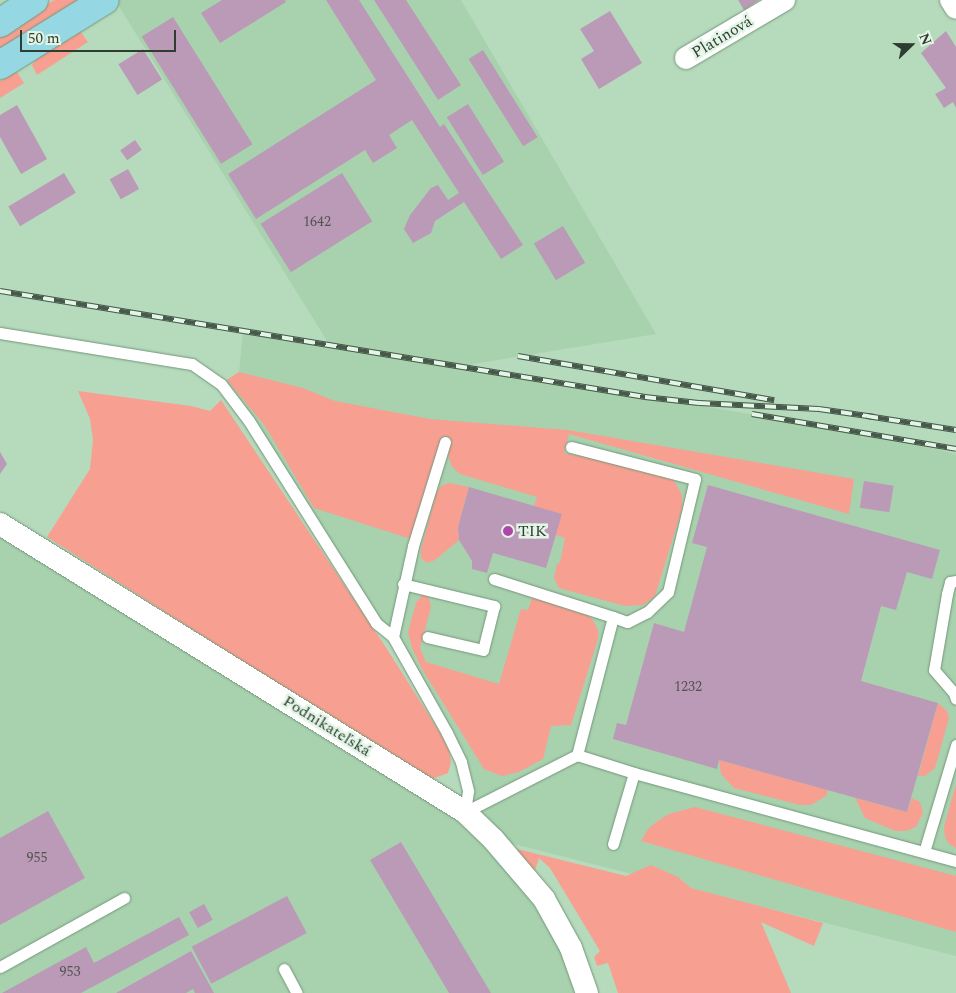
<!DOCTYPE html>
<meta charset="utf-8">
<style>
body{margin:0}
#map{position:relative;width:956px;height:993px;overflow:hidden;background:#b6dabc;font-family:Spectral,serif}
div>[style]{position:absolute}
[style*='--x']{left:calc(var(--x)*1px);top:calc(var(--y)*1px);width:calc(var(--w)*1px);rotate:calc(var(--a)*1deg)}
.built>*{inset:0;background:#a8d1ae}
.green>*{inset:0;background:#f7a092}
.building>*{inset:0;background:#bb9ab7;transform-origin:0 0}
.roads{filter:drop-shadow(0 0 1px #74967a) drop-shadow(0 0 1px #74967a)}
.lane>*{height:11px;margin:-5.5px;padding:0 5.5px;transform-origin:5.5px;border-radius:5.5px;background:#fff}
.street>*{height:22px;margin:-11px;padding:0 11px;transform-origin:11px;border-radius:11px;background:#fff}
.primary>*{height:28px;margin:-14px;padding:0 14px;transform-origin:14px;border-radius:14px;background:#95d7e2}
.rail>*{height:5.5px;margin-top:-2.75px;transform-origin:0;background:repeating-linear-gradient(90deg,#e3f5e6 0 11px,#47594a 0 22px);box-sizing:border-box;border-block:1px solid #47594a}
.dots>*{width:14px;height:14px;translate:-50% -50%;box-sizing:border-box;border:2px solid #e3f5e6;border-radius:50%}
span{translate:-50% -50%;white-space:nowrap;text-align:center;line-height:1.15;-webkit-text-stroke:5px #e3f5e6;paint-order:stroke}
.number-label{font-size:14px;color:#525452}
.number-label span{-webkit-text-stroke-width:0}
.street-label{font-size:16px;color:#2f3d31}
.poi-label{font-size:16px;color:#2f3d31}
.left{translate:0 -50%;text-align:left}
.north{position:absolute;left:886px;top:20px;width:50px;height:50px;-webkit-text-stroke:4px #e3f5e6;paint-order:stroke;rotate:68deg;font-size:14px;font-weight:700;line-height:20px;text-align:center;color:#2f3d31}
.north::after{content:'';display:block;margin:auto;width:18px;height:22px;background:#2f3d31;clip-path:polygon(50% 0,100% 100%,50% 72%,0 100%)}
.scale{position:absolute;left:20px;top:30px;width:156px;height:22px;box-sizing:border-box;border:2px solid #2f3d31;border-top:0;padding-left:6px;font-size:15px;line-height:18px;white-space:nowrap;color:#2f3d31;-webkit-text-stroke:4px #e3f5e6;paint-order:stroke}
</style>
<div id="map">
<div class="built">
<div style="clip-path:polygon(115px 0,461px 0,656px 334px,461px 366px,880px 436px,956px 454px,956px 956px,494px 839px,522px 871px,587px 993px,0 993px,0 524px,465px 812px,467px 778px,393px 637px,376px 623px,221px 384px,239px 372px,243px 331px,329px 344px)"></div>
</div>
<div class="green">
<div style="clip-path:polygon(54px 0,82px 0,0 51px,0 36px)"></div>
<div style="clip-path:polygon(80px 31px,88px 42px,37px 75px,32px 65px,37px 58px)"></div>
<div style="clip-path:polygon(17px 72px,24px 83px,0 98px,0 81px)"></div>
<div style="clip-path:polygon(239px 372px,303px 388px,335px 401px,430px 419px,568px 430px,854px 479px,849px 514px,569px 434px,564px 453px,656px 472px,668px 476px,675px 482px,682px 495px,682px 509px,655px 596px,643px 605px,625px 606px,559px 588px,554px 578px,557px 564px,560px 563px,565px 538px,556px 535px,534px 506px,537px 497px,460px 474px,452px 467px,449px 459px,448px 451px,451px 440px,442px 436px,411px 539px,314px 508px,265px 426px,227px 380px)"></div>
<div style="clip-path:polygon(78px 391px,191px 406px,210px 411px,221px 400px,387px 649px,442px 736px,449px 750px,451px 762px,448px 773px,429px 780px,47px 537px,90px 469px,93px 440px,90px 419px)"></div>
<div style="clip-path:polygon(449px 483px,469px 487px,458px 527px,459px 540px,435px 560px,427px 563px,421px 558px,421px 550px,436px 493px,441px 486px)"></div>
<div style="clip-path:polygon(422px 595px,428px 595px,431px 607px,420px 648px,426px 662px,499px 684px,521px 609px,528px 610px,532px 598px,582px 610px,593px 620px,598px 630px,598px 639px,571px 725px,551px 726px,543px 759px,519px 772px,502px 776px,484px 769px,422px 669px,412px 648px,408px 632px,416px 603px)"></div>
<div style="clip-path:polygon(938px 703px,947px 711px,949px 718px,935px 768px,925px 776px,918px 776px)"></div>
<div style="clip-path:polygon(719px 760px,828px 790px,826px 796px,811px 805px,800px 805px,734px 788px,721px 774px)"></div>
<div style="clip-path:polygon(956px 784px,956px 848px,949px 844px,945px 837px,944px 827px)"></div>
<div style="clip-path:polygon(855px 798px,907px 812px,912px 798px,920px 802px,923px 813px,916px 827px,906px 831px,895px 831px,865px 818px)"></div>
<div style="clip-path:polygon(695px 807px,956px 876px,956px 932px,641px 841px,648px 829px,659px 820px,669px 814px)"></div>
<div style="clip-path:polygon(509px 847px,626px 876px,651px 865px,678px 877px,691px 888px,823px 923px,814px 946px,761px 922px,791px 993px,618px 993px,608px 963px,597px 966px,594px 957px,600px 951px,550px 868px,539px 858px,534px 874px)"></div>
</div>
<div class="building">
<div style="clip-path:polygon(222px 0,285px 0,286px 2px,220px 43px,201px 13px)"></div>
<div style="clip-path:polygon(326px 0,359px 0,440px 127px,444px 124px,523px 245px,501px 259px,464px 202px,435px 221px,431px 233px,413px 243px,404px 229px,410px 215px,431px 188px,438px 185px,448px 200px,459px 193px,412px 120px,389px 135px,397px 148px,373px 163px,365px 150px,256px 219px,228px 174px,376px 80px)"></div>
<div style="clip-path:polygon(374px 0,406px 0,461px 85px,438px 100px)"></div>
<div style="clip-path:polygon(738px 0,759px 0,744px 10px)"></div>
<div style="clip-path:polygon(610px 11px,642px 63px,599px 89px,581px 59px,594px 51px,580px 29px)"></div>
<div style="left:173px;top:17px;width:150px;height:37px;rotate:58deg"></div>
<div style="clip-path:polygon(946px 31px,956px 47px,956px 108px,953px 102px,944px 108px,935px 94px,946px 88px,921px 53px)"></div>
<div style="left:143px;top:49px;width:36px;height:29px;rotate:58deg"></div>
<div style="left:483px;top:50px;width:103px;height:17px;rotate:58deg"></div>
<div style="left:468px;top:104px;width:68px;height:25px;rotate:58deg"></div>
<div style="clip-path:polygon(17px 105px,47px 159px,21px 174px,0 137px,0 115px)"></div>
<div style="left:135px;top:140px;width:12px;height:18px;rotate:55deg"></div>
<div style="left:128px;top:169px;width:23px;height:21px;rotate:61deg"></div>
<div style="left:64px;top:173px;width:23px;height:65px;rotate:59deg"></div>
<div style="left:342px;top:173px;width:57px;height:96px;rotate:58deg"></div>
<div style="left:563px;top:226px;width:43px;height:34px;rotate:59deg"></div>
<div style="clip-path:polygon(0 452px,7px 464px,0 474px)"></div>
<div style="left:864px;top:481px;width:30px;height:27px;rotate:9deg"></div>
<div style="clip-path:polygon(708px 485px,940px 550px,932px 579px,907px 572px,896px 610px,881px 606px,861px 681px,938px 703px,907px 812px,719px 760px,717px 769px,613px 739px,617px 723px,626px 725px,654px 623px,684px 632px,707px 547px,692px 543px)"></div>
<div style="clip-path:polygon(469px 487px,562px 514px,546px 568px,493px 553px,487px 573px,472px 569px,472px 561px,459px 540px,458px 527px)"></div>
<div style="clip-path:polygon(48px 811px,85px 878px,0 925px,0 838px)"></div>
<div style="clip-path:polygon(401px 842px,470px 958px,491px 993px,449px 993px,370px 860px)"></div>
<div style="left:287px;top:896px;width:42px;height:108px;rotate:62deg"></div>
<div style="left:204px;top:904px;width:18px;height:17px;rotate:61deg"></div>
<div style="clip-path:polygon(179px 917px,189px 935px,81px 993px,2px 993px,86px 947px,94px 963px)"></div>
<div style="clip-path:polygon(191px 951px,214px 993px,195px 993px,193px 989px,186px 993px,116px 993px)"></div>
</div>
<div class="roads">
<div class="lane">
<div style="--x:0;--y:333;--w:194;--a:9.2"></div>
<div style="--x:192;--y:364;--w:35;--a:35"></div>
<div style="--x:221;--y:384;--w:46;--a:52.9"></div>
<div style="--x:249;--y:421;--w:239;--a:57.8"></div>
<div style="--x:376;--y:623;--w:22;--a:39"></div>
<div style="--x:445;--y:442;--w:109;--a:107.1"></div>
<div style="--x:413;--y:546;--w:93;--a:102.4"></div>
<div style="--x:393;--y:637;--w:110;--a:60.6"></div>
<div style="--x:447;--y:733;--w:32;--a:64"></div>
<div style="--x:461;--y:762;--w:30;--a:76"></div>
<div style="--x:468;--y:791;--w:21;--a:98"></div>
<div style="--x:571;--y:447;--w:128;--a:14.5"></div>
<div style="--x:695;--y:479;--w:116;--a:103.4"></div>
<div style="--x:668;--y:592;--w:29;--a:136"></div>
<div style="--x:647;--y:612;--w:22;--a:153"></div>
<div style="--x:627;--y:622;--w:15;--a:-160"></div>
<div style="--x:613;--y:617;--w:143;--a:104.6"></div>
<div style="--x:577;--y:755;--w:60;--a:17.5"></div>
<div style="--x:634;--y:773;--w:74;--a:106.5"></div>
<div style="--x:494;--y:579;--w:125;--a:17.7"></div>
<div style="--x:956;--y:581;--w:6;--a:171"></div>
<div style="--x:950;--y:582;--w:12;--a:104"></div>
<div style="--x:947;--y:594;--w:77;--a:99.7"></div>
<div style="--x:934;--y:670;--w:30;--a:49"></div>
<div style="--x:954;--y:693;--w:6;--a:72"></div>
<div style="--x:403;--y:584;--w:94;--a:13.6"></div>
<div style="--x:494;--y:606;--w:45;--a:104"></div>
<div style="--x:483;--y:650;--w:57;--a:-166.9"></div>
<div style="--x:634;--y:773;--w:334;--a:15.3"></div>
<div style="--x:465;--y:812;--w:126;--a:-27"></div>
<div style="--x:924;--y:852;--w:112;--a:-73.3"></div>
<div style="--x:0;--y:967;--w:142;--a:-29.1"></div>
<div style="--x:284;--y:969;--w:27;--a:62"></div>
</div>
<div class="street">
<div style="--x:951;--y:0;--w:9;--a:58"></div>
<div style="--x:686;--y:58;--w:114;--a:-30.6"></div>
<div style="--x:0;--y:524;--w:547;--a:31.77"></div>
<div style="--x:465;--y:812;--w:39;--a:44"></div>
<div style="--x:493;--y:839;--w:79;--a:49.6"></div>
<div style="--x:544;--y:899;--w:56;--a:61.1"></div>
<div style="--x:571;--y:948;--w:48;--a:70.4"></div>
</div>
<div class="primary">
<div style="--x:0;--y:23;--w:41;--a:-34.1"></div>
<div style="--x:0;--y:65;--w:123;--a:-31.8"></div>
</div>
</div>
<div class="rail">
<div style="--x:0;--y:291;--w:654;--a:9.33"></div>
<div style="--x:645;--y:397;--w:54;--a:6.3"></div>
<div style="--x:699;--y:403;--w:120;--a:2.9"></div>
<div style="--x:819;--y:409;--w:56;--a:8.3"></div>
<div style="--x:518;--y:356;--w:260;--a:9.8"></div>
<div style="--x:752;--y:414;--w:207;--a:9.7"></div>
<div style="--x:867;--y:416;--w:90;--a:8.9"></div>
</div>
<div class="dots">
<div style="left:508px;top:531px;background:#af47aa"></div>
</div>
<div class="number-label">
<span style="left:317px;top:222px">1642</span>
<span style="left:688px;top:687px">1232</span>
<span style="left:37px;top:858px">955</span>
<span style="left:70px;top:972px">953</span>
</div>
<div class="street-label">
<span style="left:722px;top:37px;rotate:-31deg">Platinová</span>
<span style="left:327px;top:726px;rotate:32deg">Podnikateľská</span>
</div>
<div class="poi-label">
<span class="left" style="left:518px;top:531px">TIK</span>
</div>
<div class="north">N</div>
<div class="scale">50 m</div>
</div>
